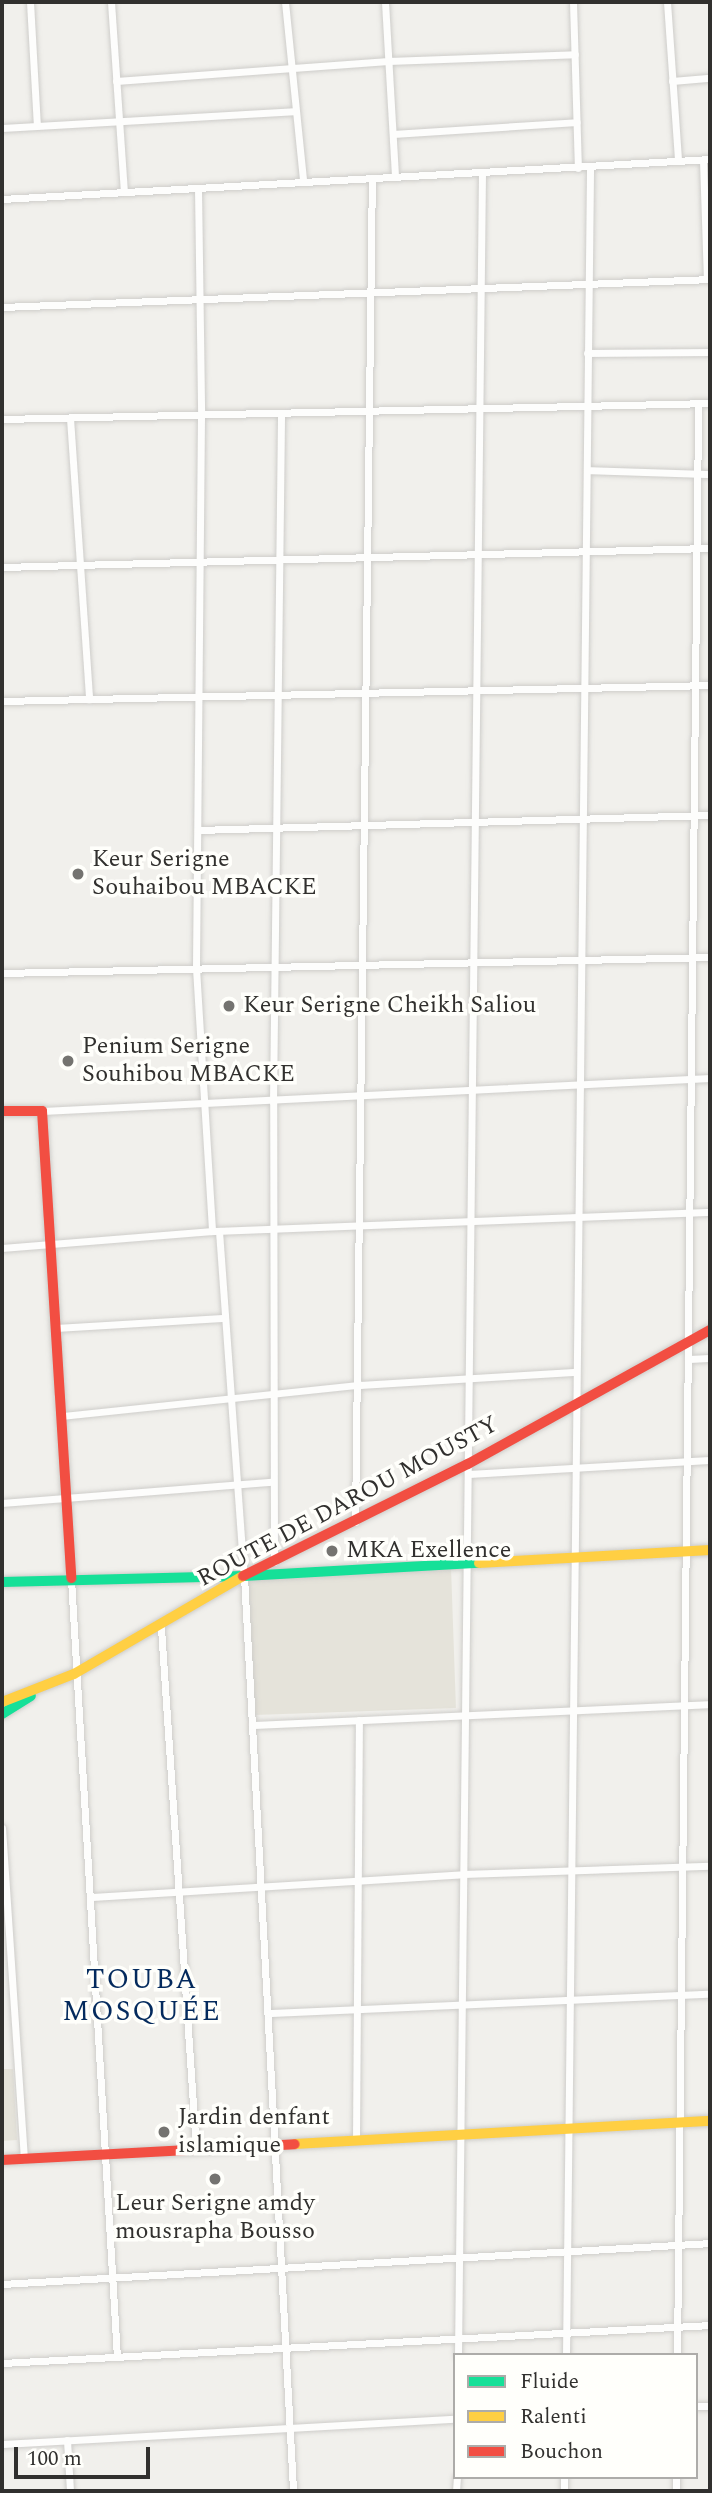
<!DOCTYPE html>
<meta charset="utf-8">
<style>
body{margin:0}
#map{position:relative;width:712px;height:2493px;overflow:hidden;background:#f1f0ec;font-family:Spectral,serif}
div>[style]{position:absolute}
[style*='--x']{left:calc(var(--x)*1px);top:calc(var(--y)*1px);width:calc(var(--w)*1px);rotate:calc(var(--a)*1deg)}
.built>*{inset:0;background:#e5e3da;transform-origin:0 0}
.roads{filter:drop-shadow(0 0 2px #cecdca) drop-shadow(0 0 2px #cecdca)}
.street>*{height:7px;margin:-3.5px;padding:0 3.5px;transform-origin:3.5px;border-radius:3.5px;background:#fdfdfc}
.fast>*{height:10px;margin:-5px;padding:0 5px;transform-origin:5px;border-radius:5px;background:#16e098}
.slow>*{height:10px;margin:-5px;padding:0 5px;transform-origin:5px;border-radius:5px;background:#ffcf43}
.jam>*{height:10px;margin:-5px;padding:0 5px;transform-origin:5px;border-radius:5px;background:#f24e42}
.dots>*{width:19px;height:19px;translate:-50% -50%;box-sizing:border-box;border:4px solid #fffffb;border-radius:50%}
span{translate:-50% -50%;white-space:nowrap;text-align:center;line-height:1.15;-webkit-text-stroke:7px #fffffb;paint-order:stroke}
.poi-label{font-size:24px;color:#31302e}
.left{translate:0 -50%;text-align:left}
.street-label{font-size:24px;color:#31302e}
.quarter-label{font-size:28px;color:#042a5d;letter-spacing:2px}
.frame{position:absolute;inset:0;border:4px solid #31302e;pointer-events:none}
.legend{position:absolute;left:453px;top:2353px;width:245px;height:126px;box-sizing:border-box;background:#fffffb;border:2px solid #adaca9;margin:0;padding:9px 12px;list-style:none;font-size:21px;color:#31302e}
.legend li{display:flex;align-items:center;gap:14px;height:35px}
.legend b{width:35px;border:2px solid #adaca9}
.scale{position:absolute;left:14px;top:2447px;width:136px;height:32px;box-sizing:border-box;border:4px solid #31302e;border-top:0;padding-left:9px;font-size:21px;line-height:24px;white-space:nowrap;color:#31302e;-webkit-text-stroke:5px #fffffb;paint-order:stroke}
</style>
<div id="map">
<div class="built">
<div style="left:451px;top:1567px;width:141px;height:203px;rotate:88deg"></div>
<div style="clip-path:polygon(2px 2069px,13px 2069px,17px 2140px,2px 2141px)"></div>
</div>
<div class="roads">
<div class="street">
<div style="--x:30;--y:2;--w:124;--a:86.8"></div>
<div style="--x:111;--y:2;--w:189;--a:86.1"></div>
<div style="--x:285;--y:2;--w:179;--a:84.2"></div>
<div style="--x:385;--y:2;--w:175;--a:86.7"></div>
<div style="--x:573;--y:2;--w:166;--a:88.3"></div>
<div style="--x:667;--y:2;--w:158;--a:86"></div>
<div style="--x:116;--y:81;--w:273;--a:-4.2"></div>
<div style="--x:388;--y:61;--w:187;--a:-2.1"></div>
<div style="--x:672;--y:81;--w:38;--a:-5"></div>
<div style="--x:2;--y:128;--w:292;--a:-3.3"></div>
<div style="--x:393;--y:134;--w:184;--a:-3.7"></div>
<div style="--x:703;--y:160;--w:119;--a:88.1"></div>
<div style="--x:198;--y:188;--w:228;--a:89.2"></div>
<div style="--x:201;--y:416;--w:552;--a:90.52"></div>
<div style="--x:196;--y:968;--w:263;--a:86.5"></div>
<div style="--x:2;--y:199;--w:709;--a:-3.23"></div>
<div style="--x:2;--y:307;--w:709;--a:-2.26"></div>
<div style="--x:587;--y:353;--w:123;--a:-0.5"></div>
<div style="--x:70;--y:418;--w:282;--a:86.1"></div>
<div style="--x:2;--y:419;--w:708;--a:-1.29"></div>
<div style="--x:587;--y:470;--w:123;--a:1.9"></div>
<div style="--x:2;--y:567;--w:708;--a:-1.54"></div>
<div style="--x:2;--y:701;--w:708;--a:-1.29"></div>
<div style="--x:198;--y:830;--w:512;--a:-1.68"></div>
<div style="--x:2;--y:973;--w:708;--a:-1.29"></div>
<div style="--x:42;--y:1111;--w:669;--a:-2.83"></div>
<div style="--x:219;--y:1231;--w:346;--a:85.9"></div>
<div style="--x:244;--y:1576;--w:916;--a:86.93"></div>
<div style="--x:2;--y:1248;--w:211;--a:-4.6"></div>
<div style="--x:212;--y:1231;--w:498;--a:-2.2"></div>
<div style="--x:55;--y:1328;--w:168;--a:-3.4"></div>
<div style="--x:688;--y:1359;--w:22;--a:-3"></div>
<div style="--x:62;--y:1416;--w:299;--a:-6"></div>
<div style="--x:359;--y:1385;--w:215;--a:-3.5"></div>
<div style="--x:468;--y:1474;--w:242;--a:-3.3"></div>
<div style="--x:2;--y:1503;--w:270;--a:-4.5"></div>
<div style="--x:355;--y:1522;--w:1344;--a:-89.28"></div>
<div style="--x:274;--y:1562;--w:460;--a:-90.1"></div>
<div style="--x:273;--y:1102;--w:686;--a:-89.33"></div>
<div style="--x:71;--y:1579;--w:779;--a:86.62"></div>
<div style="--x:161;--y:1628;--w:522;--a:86.16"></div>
<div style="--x:252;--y:1725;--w:458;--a:-2.6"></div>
<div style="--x:2;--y:1828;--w:332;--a:86.2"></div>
<div style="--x:92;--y:1897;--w:372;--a:-3.5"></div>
<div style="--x:463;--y:1874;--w:247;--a:-1.9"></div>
<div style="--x:269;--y:2013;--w:441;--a:-2.5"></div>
<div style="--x:356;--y:2140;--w:420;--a:-89.6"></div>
<div style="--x:2;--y:2284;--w:709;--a:-3.31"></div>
<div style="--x:458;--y:2355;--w:2181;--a:-89.37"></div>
<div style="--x:566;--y:2355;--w:2187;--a:-89.37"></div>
<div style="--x:677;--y:2355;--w:1952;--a:-89.38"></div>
<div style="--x:2;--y:2363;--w:709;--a:-3.07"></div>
<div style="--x:696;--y:2406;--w:14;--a:0"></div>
<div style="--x:67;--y:2440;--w:51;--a:86.6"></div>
<div style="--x:2;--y:2444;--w:454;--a:-3.2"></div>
<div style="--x:456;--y:2491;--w:14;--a:-86"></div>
<div style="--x:564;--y:2491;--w:14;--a:-90"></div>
<div style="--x:676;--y:2491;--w:14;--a:-90"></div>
</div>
<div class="fast">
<div style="--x:2;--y:1582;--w:242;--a:-1.4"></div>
<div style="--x:244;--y:1576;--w:235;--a:-3.2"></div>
<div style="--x:2;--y:1714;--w:34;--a:-32"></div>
</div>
<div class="slow">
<div style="--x:479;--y:1563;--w:231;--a:-3.2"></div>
<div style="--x:2;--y:1702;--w:77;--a:-21.3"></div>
<div style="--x:74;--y:1674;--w:195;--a:-30.1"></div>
<div style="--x:295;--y:2144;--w:416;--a:-3.2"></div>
</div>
<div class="jam">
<div style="--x:2;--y:1111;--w:40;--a:0"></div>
<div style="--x:42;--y:1111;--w:468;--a:86.4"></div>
<div style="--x:243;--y:1576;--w:251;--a:-26.5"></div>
<div style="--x:468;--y:1464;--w:277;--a:-29"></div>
<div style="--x:2;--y:2160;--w:293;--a:-3.1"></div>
</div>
</div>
<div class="dots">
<div style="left:78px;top:874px;background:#747370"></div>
<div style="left:229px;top:1006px;background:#747370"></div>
<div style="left:68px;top:1061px;background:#747370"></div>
<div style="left:332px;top:1551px;background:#747370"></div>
<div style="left:164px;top:2132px;background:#747370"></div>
<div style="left:215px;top:2179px;background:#747370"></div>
</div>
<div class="poi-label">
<span class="left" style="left:92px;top:874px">Keur Serigne<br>Souhaibou MBACKE</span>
<span class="left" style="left:243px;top:1006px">Keur Serigne Cheikh Saliou</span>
<span class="left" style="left:82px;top:1061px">Penium Serigne<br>Souhibou MBACKE</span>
<span class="left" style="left:346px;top:1551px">MKA Exellence</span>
<span class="left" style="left:178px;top:2132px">Jardin denfant<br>islamique</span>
<span style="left:215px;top:2218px">Leur Serigne amdy<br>mousrapha Bousso</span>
</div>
<div class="street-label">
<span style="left:348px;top:1502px;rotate:-28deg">ROUTE DE DAROU MOUSTY</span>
</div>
<div class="quarter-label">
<span style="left:142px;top:1996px">TOUBA<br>MOSQUÉE</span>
</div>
<div class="frame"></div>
<ul class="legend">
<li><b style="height:9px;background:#16e098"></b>Fluide</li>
<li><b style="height:9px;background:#ffcf43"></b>Ralenti</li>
<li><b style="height:9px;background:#f24e42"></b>Bouchon</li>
</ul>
<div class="scale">100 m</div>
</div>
